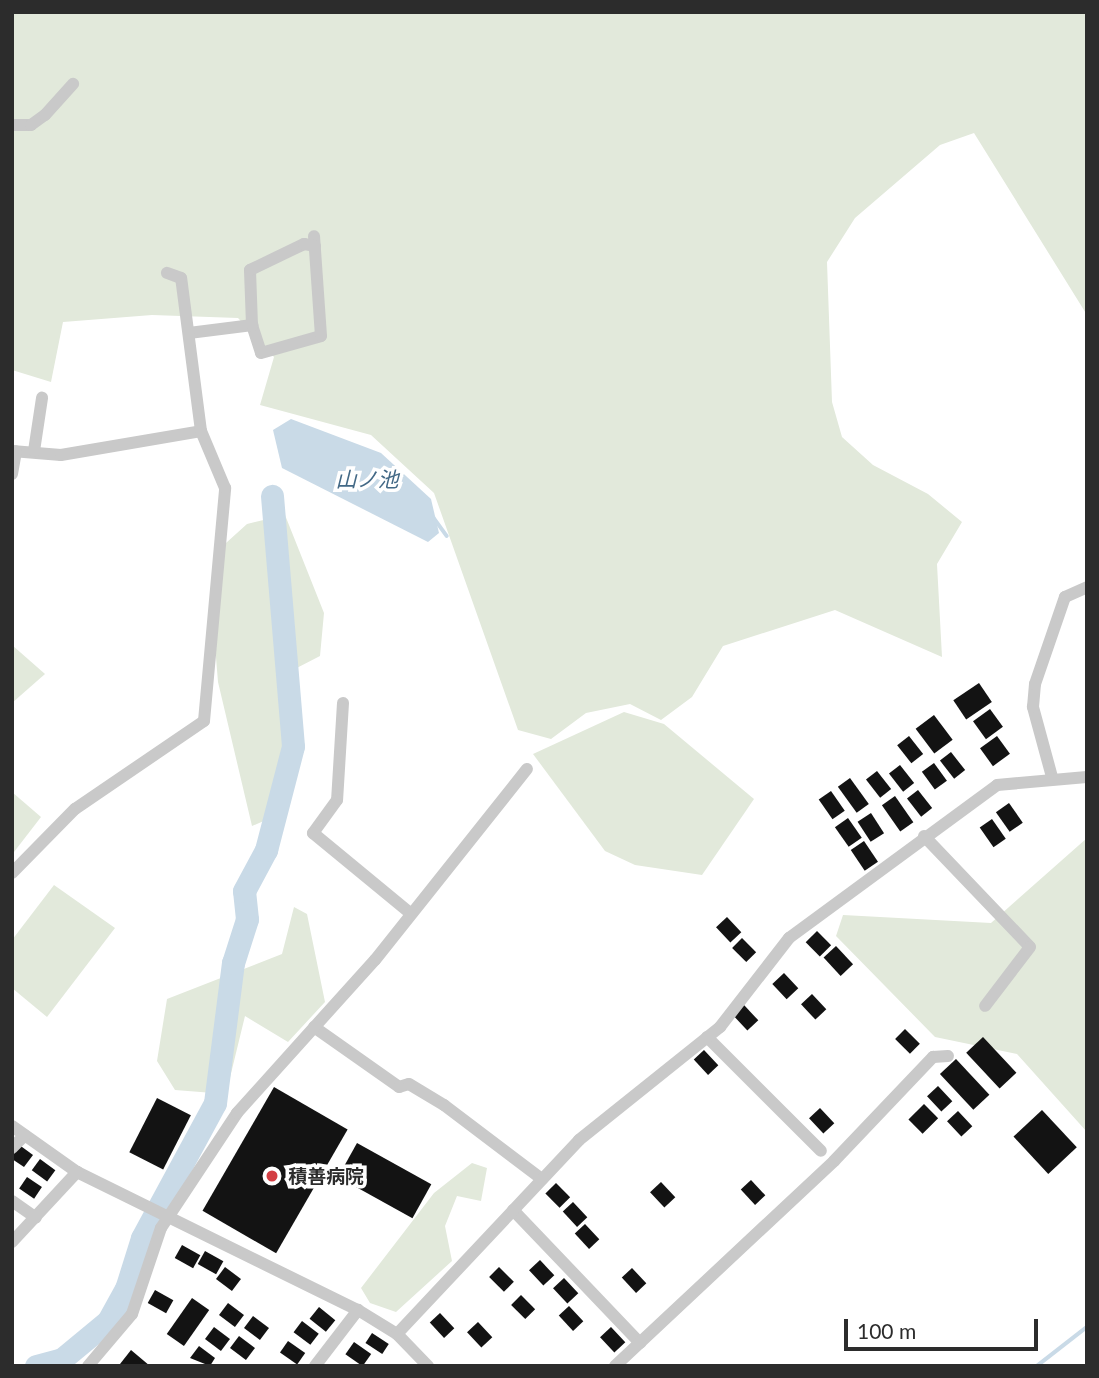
<!DOCTYPE html>
<meta charset="utf-8">
<style>
body{margin:0}
#map{position:relative;width:1099px;height:1378px;overflow:hidden;background:#fff;font-family:Lato,"Noto Sans JP",sans-serif}
div>[style]{position:absolute}
[style*='--x']{left:calc(var(--x)*1px);top:calc(var(--y)*1px);width:calc(var(--w)*1px);rotate:calc(var(--a)*1deg)}
.green>*{inset:0;background:#e2e9db}
.water>*{inset:0;background:#c9dae7}
.stream>*{height:3.5px;margin:-1.75px;padding:0 1.75px;transform-origin:1.75px;border-radius:1.75px;background:#c9dae7}
.river>*{height:23px;margin:-11.5px;padding:0 11.5px;transform-origin:11.5px;border-radius:11.5px;background:#c9dae7}
.building>*{inset:0;background:#131313;transform-origin:0 0}
.street>*{height:12px;margin:-6px;padding:0 6px;transform-origin:6px;border-radius:6px;background:#c9c9c9}
.dots>*{width:19px;height:19px;translate:-50% -50%;box-sizing:border-box;border:4px solid #fff;border-radius:50%}
span{translate:-50% -50%;white-space:nowrap;text-align:center;line-height:1.15;-webkit-text-stroke:7px #fff;paint-order:stroke}
.poi-label{font-size:19px;color:#2c2c2c;font-weight:700}
.left{translate:0 -50%;text-align:left}
.water-label{font-size:21px;color:#436986;font-style:italic}
.frame{position:absolute;inset:0;border:14px solid #2c2c2c;pointer-events:none}
.scale{position:absolute;left:844px;top:1319px;width:194px;height:32px;box-sizing:border-box;border:4px solid #2c2c2c;border-top:0;padding-left:9px;font-size:21px;line-height:24px;white-space:nowrap;color:#2c2c2c;-webkit-text-stroke:5px #fff;paint-order:stroke}
</style>
<div id="map">
<div class="green">
<div style="clip-path:polygon(12px 12px,1087px 12px,1087px 315px,974px 133px,940px 145px,855px 218px,827px 262px,832px 402px,842px 437px,873px 465px,928px 494px,962px 522px,937px 564px,942px 657px,835px 610px,723px 646px,692px 697px,661px 720px,630px 704px,586px 713px,551px 739px,518px 730px,434px 493px,371px 435px,260px 405px,274px 357px,238px 318px,152px 315px,63px 322px,51px 382px,12px 370px)"></div>
<div style="clip-path:polygon(285px 515px,324px 613px,320px 656px,287px 673px,289px 810px,252px 826px,218px 682px,212px 609px,216px 552px,247px 524px)"></div>
<div style="clip-path:polygon(12px 645px,45px 674px,12px 703px)"></div>
<div style="clip-path:polygon(624px 712px,664px 724px,754px 799px,702px 875px,635px 865px,605px 851px,533px 754px)"></div>
<div style="clip-path:polygon(12px 792px,41px 817px,14px 852px,12px 852px)"></div>
<div style="clip-path:polygon(1087px 838px,1087px 1132px,1017px 1054px,935px 1037px,836px 936px,843px 915px,991px 923px)"></div>
<div style="clip-path:polygon(54px 885px,115px 928px,47px 1017px,12px 988px,12px 940px)"></div>
<div style="clip-path:polygon(294px 907px,307px 914px,325px 1002px,288px 1042px,245px 1016px,226px 1094px,175px 1090px,157px 1061px,167px 999px,282px 954px)"></div>
<div style="clip-path:polygon(472px 1163px,487px 1168px,481px 1201px,457px 1196px,445px 1226px,452px 1261px,396px 1312px,370px 1303px,361px 1288px,434px 1193px)"></div>
</div>
<div class="water">
<div style="clip-path:polygon(291px 419px,381px 453px,431px 499px,439px 533px,428px 542px,282px 468px,273px 430px)"></div>
</div>
<div class="stream">
<div style="--x:434;--y:518;--w:22;--a:54"></div>
<div style="--x:1037;--y:1366;--w:63;--a:-38"></div>
</div>
<div class="river">
<div style="--x:36;--y:1366;--w:27;--a:-15"></div>
<div style="--x:62;--y:1359;--w:60;--a:-39.6"></div>
<div style="--x:108;--y:1321;--w:37;--a:-61"></div>
<div style="--x:126;--y:1289;--w:53;--a:-72.6"></div>
<div style="--x:142;--y:1238;--w:153;--a:-61.6"></div>
<div style="--x:215;--y:1103;--w:141;--a:-82.7"></div>
<div style="--x:233;--y:963;--w:46;--a:-72.3"></div>
<div style="--x:247;--y:919;--w:28;--a:-96"></div>
<div style="--x:244;--y:891;--w:47;--a:-61.8"></div>
<div style="--x:266;--y:850;--w:107;--a:-75.4"></div>
<div style="--x:293;--y:746;--w:251;--a:-94.8"></div>
</div>
<div class="building">
<div style="left:979px;top:683px;width:23px;height:31px;rotate:56deg"></div>
<div style="left:990px;top:709px;width:22px;height:21px;rotate:54deg"></div>
<div style="left:934px;top:715px;width:31px;height:23px;rotate:53deg"></div>
<div style="left:909px;top:736px;width:23px;height:15px;rotate:52deg"></div>
<div style="left:997px;top:736px;width:22px;height:21px;rotate:54deg"></div>
<div style="left:951px;top:752px;width:23px;height:14px;rotate:52deg"></div>
<div style="left:934px;top:763px;width:22px;height:15px;rotate:54deg"></div>
<div style="left:900px;top:765px;width:23px;height:14px;rotate:52deg"></div>
<div style="left:877px;top:771px;width:23px;height:14px;rotate:52deg"></div>
<div style="left:850px;top:778px;width:32px;height:15px;rotate:54deg"></div>
<div style="left:918px;top:790px;width:23px;height:14px;rotate:52deg"></div>
<div style="left:831px;top:791px;width:24px;height:15px;rotate:55deg"></div>
<div style="left:895px;top:796px;width:32px;height:16px;rotate:55deg"></div>
<div style="left:1009px;top:803px;width:24px;height:16px;rotate:55deg"></div>
<div style="left:871px;top:813px;width:24px;height:16px;rotate:57deg"></div>
<div style="left:848px;top:818px;width:24px;height:16px;rotate:55deg"></div>
<div style="left:992px;top:819px;width:24px;height:15px;rotate:55deg"></div>
<div style="left:864px;top:841px;width:25px;height:16px;rotate:56deg"></div>
<div style="left:727px;top:917px;width:21px;height:15px;rotate:47deg"></div>
<div style="left:817px;top:931px;width:20px;height:16px;rotate:45deg"></div>
<div style="left:742px;top:938px;width:20px;height:14px;rotate:45deg"></div>
<div style="left:836px;top:946px;width:25px;height:17px;rotate:47deg"></div>
<div style="left:784px;top:973px;width:21px;height:16px;rotate:47deg"></div>
<div style="left:812px;top:994px;width:21px;height:15px;rotate:47deg"></div>
<div style="left:744px;top:1005px;width:21px;height:15px;rotate:47deg"></div>
<div style="left:905px;top:1029px;width:21px;height:14px;rotate:45deg"></div>
<div style="left:983px;top:1037px;width:49px;height:23px;rotate:47deg"></div>
<div style="left:704px;top:1050px;width:21px;height:14px;rotate:47deg"></div>
<div style="left:956px;top:1059px;width:49px;height:22px;rotate:47deg"></div>
<div style="left:938px;top:1086px;width:21px;height:15px;rotate:47deg"></div>
<div style="left:274px;top:1087px;width:85px;height:143px;rotate:30deg"></div>
<div style="left:157px;top:1098px;width:38px;height:61px;rotate:27deg"></div>
<div style="left:924px;top:1104px;width:20px;height:22px;rotate:45deg"></div>
<div style="left:820px;top:1108px;width:21px;height:15px;rotate:47deg"></div>
<div style="left:1042px;top:1110px;width:51px;height:39px;rotate:47deg"></div>
<div style="left:958px;top:1111px;width:21px;height:15px;rotate:47deg"></div>
<div style="left:357px;top:1143px;width:85px;height:39px;rotate:29deg"></div>
<div style="clip-path:polygon(18px 1144px,33px 1155px,24px 1167px,12px 1159px)"></div>
<div style="left:40px;top:1159px;width:19px;height:14px;rotate:36deg"></div>
<div style="left:27px;top:1177px;width:18px;height:14px;rotate:34deg"></div>
<div style="left:751px;top:1180px;width:21px;height:14px;rotate:47deg"></div>
<div style="left:661px;top:1182px;width:21px;height:15px;rotate:47deg"></div>
<div style="left:556px;top:1183px;width:20px;height:15px;rotate:45deg"></div>
<div style="left:573px;top:1202px;width:21px;height:14px;rotate:47deg"></div>
<div style="left:585px;top:1224px;width:21px;height:14px;rotate:47deg"></div>
<div style="left:182px;top:1245px;width:21px;height:15px;rotate:29deg"></div>
<div style="left:205px;top:1251px;width:21px;height:15px;rotate:29deg"></div>
<div style="left:540px;top:1260px;width:21px;height:15px;rotate:47deg"></div>
<div style="left:225px;top:1267px;width:20px;height:15px;rotate:37deg"></div>
<div style="left:499px;top:1267px;width:21px;height:14px;rotate:45deg"></div>
<div style="left:632px;top:1268px;width:21px;height:14px;rotate:47deg"></div>
<div style="left:564px;top:1278px;width:21px;height:15px;rotate:47deg"></div>
<div style="left:155px;top:1290px;width:21px;height:15px;rotate:29deg"></div>
<div style="left:521px;top:1295px;width:20px;height:14px;rotate:45deg"></div>
<div style="left:192px;top:1298px;width:21px;height:44px;rotate:35deg"></div>
<div style="left:228px;top:1303px;width:20px;height:15px;rotate:37deg"></div>
<div style="left:569px;top:1306px;width:21px;height:14px;rotate:47deg"></div>
<div style="left:319px;top:1307px;width:21px;height:15px;rotate:39deg"></div>
<div style="left:440px;top:1313px;width:21px;height:14px;rotate:47deg"></div>
<div style="left:253px;top:1316px;width:20px;height:15px;rotate:37deg"></div>
<div style="left:302px;top:1321px;width:21px;height:14px;rotate:37deg"></div>
<div style="left:478px;top:1322px;width:21px;height:15px;rotate:47deg"></div>
<div style="left:214px;top:1327px;width:20px;height:15px;rotate:37deg"></div>
<div style="left:611px;top:1327px;width:21px;height:15px;rotate:47deg"></div>
<div style="left:372px;top:1333px;width:20px;height:12px;rotate:33deg"></div>
<div style="left:239px;top:1336px;width:20px;height:15px;rotate:37deg"></div>
<div style="left:288px;top:1341px;width:21px;height:14px;rotate:35deg"></div>
<div style="left:354px;top:1342px;width:21px;height:15px;rotate:35deg"></div>
<div style="clip-path:polygon(199px 1346px,215px 1358px,210px 1366px,190px 1358px)"></div>
<div style="clip-path:polygon(131px 1350px,150px 1366px,120px 1364px)"></div>
</div>
<div class="street">
<div style="--x:12;--y:125;--w:19;--a:0"></div>
<div style="--x:31;--y:125;--w:17;--a:-36"></div>
<div style="--x:45;--y:115;--w:42;--a:-47.9"></div>
<div style="--x:252;--y:325;--w:29;--a:72"></div>
<div style="--x:261;--y:353;--w:62;--a:-15.8"></div>
<div style="--x:321;--y:336;--w:100;--a:-94"></div>
<div style="--x:189;--y:333;--w:64;--a:-7.2"></div>
<div style="--x:252;--y:325;--w:55;--a:-92.1"></div>
<div style="--x:250;--y:270;--w:60;--a:-25.7"></div>
<div style="--x:304;--y:244;--w:11;--a:10"></div>
<div style="--x:12;--y:451;--w:49;--a:4.7"></div>
<div style="--x:61;--y:455;--w:142;--a:-9.7"></div>
<div style="--x:34;--y:451;--w:54;--a:-81.4"></div>
<div style="--x:12;--y:474;--w:23;--a:-80"></div>
<div style="--x:343;--y:703;--w:97;--a:93.5"></div>
<div style="--x:337;--y:800;--w:41;--a:126"></div>
<div style="--x:313;--y:833;--w:126;--a:39.5"></div>
<div style="--x:1052;--y:777;--w:73;--a:-105.2"></div>
<div style="--x:1033;--y:707;--w:23;--a:-85"></div>
<div style="--x:1035;--y:684;--w:92;--a:-71"></div>
<div style="--x:1065;--y:597;--w:24;--a:-24"></div>
<div style="--x:924;--y:836;--w:153;--a:46.3"></div>
<div style="--x:1030;--y:947;--w:74;--a:127.3"></div>
<div style="--x:12;--y:873;--w:90;--a:-45.5"></div>
<div style="--x:75;--y:809;--w:156;--a:-34.3"></div>
<div style="--x:204;--y:721;--w:234;--a:-84.8"></div>
<div style="--x:225;--y:488;--w:62;--a:-112.8"></div>
<div style="--x:201;--y:431;--w:154;--a:-97.4"></div>
<div style="--x:181;--y:278;--w:15;--a:-160"></div>
<div style="--x:314;--y:1027;--w:104;--a:35.2"></div>
<div style="--x:399;--y:1087;--w:10;--a:-17"></div>
<div style="--x:409;--y:1084;--w:41;--a:31"></div>
<div style="--x:444;--y:1105;--w:123;--a:37.1"></div>
<div style="--x:707;--y:1037;--w:161;--a:45"></div>
<div style="--x:12;--y:1126;--w:80;--a:35.3"></div>
<div style="--x:77;--y:1172;--w:313;--a:26.2"></div>
<div style="--x:358;--y:1310;--w:46;--a:31.6"></div>
<div style="--x:397;--y:1334;--w:45;--a:45.9"></div>
<div style="--x:12;--y:1148;--w:18;--a:-45"></div>
<div style="--x:12;--y:1201;--w:29;--a:35"></div>
<div style="--x:513;--y:1210;--w:184;--a:46.3"></div>
<div style="--x:12;--y:1242;--w:96;--a:-47.1"></div>
<div style="--x:397;--y:1334;--w:266;--a:-46.8"></div>
<div style="--x:579;--y:1140;--w:181;--a:-38.7"></div>
<div style="--x:720;--y:1027;--w:113;--a:-52.2"></div>
<div style="--x:789;--y:938;--w:258;--a:-36.3"></div>
<div style="--x:997;--y:785;--w:90;--a:-5.1"></div>
<div style="--x:88;--y:1366;--w:68;--a:-49.8"></div>
<div style="--x:132;--y:1314;--w:91;--a:-71.4"></div>
<div style="--x:161;--y:1228;--w:138;--a:-56.5"></div>
<div style="--x:237;--y:1113;--w:206;--a:-48"></div>
<div style="--x:375;--y:960;--w:244;--a:-51.5"></div>
<div style="--x:315;--y:1366;--w:71;--a:-52.5"></div>
<div style="--x:615;--y:1366;--w:300;--a:-43.1"></div>
<div style="--x:834;--y:1161;--w:144;--a:-46.4"></div>
<div style="--x:933;--y:1057;--w:15;--a:-4"></div>
</div>
<div class="dots">
<div style="left:272px;top:1176px;background:#d33e43"></div>
</div>
<div class="poi-label">
<span class="left" style="left:288px;top:1176px">積善病院</span>
</div>
<div class="water-label">
<span style="left:367px;top:479px">山ノ池</span>
</div>
<div class="frame"></div>
<div class="scale">100 m</div>
</div>
